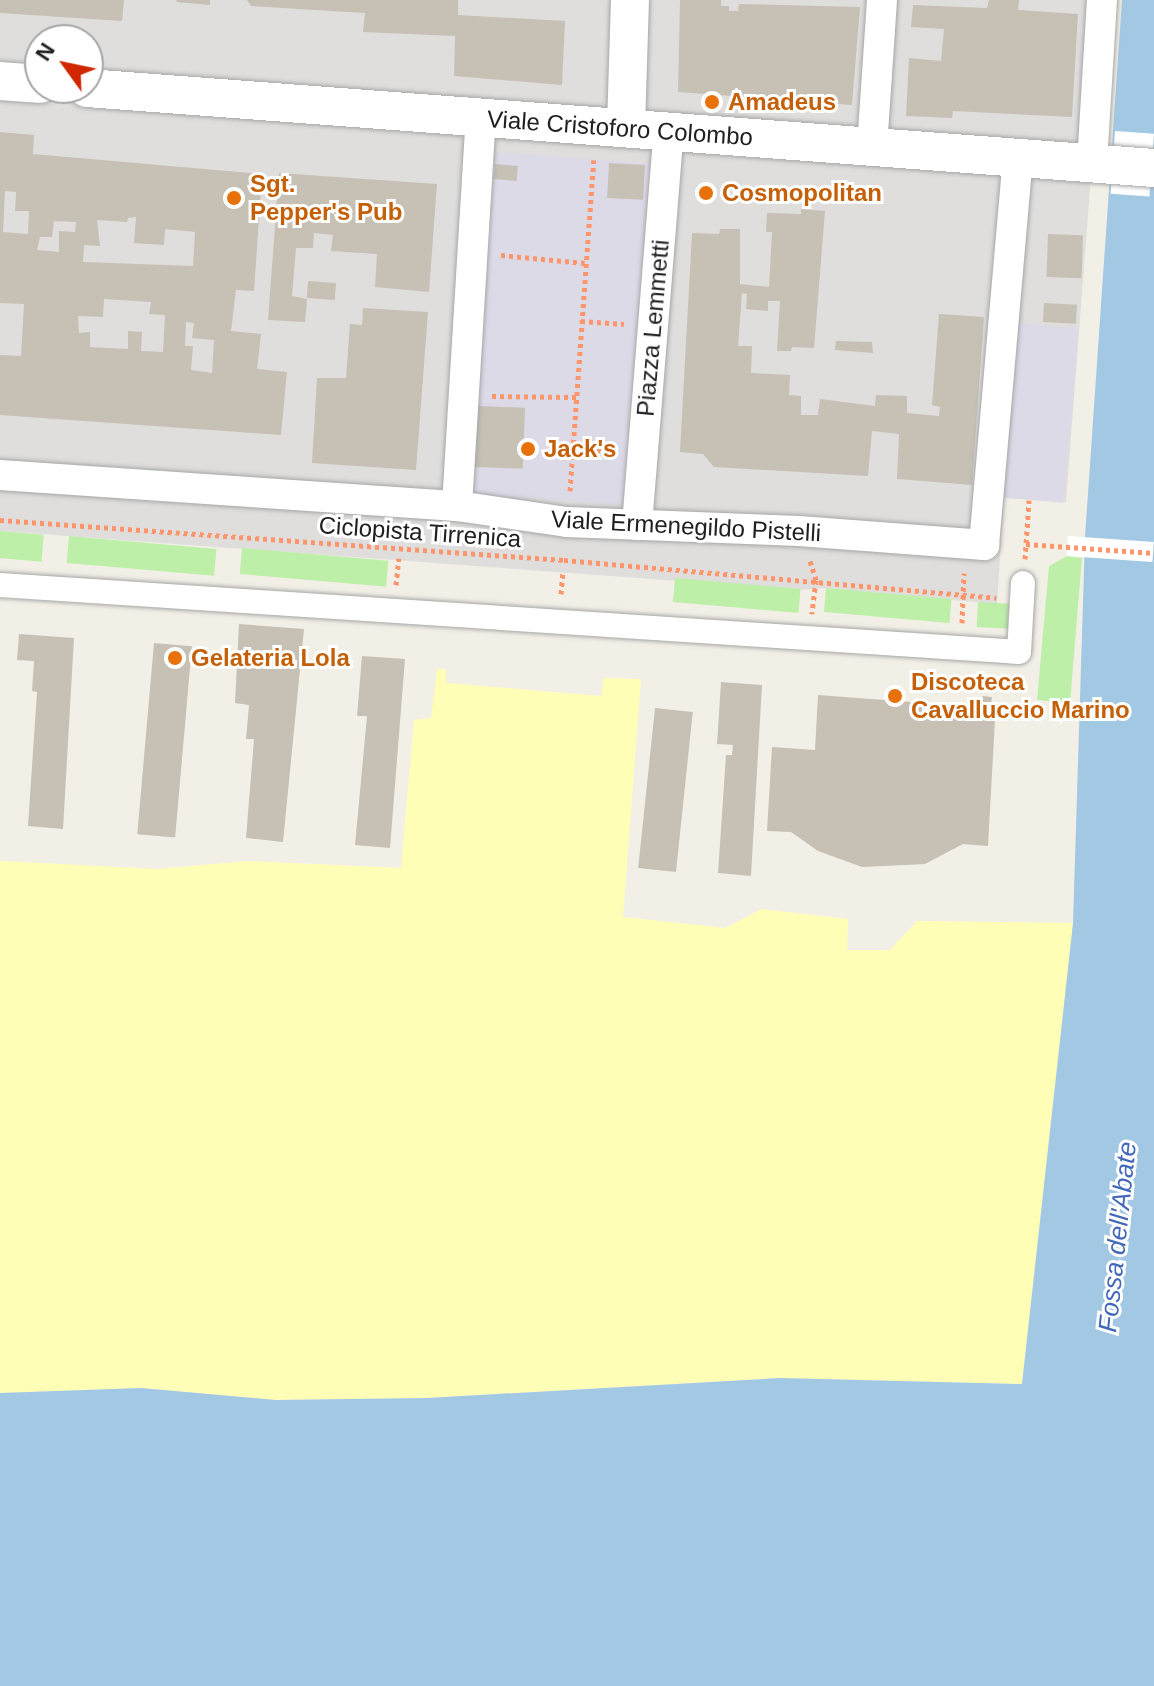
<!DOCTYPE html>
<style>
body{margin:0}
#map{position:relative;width:1154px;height:1686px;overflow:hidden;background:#f2f0e6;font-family:Arial,sans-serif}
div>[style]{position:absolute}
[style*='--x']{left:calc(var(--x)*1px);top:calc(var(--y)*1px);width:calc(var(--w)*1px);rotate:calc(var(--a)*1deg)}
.residential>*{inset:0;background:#dfdedd}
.grass>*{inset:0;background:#beefa9;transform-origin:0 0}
.sand>*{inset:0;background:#fffeb7}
.plaza>*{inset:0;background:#dddae8;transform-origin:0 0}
.water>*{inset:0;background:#a3c8e3}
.pier>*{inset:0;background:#fff;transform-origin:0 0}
.building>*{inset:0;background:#c6c0b5;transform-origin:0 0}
.path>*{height:5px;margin-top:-2.5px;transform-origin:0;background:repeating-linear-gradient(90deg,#ff956a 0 4px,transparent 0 8px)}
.roads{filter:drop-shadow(0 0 2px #a7a7a7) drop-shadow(0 0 2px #a7a7a7)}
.pedestrian>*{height:24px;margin:-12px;padding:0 12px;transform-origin:12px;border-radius:12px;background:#fff}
.minor>*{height:30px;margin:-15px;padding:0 15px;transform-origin:15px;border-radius:15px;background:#fff}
.tertiary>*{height:38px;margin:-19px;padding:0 19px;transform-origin:19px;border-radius:19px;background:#fff}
.dots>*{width:22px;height:22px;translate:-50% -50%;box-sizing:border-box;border:4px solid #fff;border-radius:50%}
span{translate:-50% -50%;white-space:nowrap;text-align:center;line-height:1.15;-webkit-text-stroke:6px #fff;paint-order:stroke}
.food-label{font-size:24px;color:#c56008;font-weight:700}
.left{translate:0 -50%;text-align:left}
.street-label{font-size:24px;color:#202020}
.water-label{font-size:26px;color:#4368b9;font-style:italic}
.north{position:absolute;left:24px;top:24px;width:80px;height:80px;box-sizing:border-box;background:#fff;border:2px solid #a6a6a6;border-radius:50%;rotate:303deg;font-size:22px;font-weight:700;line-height:32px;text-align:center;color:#202020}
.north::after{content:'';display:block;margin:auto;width:28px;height:36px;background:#d12700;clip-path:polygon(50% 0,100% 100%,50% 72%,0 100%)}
</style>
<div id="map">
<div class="residential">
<div style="clip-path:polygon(evenodd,0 0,1112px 0,1092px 163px,1066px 502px,1004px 498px,997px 604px,826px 588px,800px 590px,0 531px,0 0,40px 40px,88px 40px,88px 88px,40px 88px,40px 40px)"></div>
</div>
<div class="grass">
<div style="left:0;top:531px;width:44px;height:27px;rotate:5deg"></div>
<div style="left:69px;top:536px;width:148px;height:27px;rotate:5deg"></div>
<div style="left:242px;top:548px;width:147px;height:26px;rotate:5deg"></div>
<div style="clip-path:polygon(1067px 556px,1082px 558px,1070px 703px,1037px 700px,1049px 566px)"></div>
<div style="left:675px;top:578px;width:126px;height:24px;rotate:5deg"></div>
<div style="left:826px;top:588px;width:126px;height:24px;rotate:5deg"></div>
<div style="left:978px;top:602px;width:38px;height:25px;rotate:3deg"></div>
</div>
<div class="sand">
<div style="clip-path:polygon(437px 669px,446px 669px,446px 683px,601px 696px,604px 678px,641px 679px,623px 917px,725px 928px,762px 909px,848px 919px,847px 950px,890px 950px,917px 921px,1073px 923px,1022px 1384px,780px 1378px,427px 1398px,276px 1400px,141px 1388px,0 1393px,0 861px,158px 869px,247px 861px,401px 868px,414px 720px,431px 718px)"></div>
</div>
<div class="plaza">
<div style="left:489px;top:152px;width:161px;height:342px;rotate:4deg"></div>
<div style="left:1017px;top:323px;width:62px;height:175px;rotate:5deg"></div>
</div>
<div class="water">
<div style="clip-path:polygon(1122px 0,1154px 0,1154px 1686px,0 1686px,0 1393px,141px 1388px,276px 1400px,427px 1398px,780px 1378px,1022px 1384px,1073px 923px,1085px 537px)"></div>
</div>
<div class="pier">
<div style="left:1115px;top:131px;width:39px;height:63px;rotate:4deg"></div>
<div style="left:1068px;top:536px;width:86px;height:20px;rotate:4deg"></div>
</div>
<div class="building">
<div style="clip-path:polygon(0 0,124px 0,122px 21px,0 13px)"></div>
<div style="clip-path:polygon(177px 0,210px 0,210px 5px,176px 2px)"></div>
<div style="clip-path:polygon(247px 0,458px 0,458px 15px,565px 21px,562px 85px,454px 76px,455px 36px,363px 32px,365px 13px,251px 6px)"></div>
<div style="clip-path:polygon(680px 0,721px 0,721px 6px,729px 6px,729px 11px,738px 11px,739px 4px,860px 7px,852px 105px,678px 92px)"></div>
<div style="clip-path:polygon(989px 0,1019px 0,1018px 10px,1078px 14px,1072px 117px,953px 111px,952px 118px,906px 116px,909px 58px,941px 61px,944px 29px,911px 27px,913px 5px,987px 8px)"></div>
<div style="clip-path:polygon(evenodd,0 132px,34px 135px,33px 154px,262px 174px,254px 291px,236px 290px,231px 331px,261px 334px,257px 369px,287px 372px,281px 435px,0 415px,0 355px,21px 356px,24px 304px,0 303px,0 132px,5px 191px,16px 192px,15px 211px,29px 211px,28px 234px,3px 232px,5px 191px,0 132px,136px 217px,134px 243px,164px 245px,165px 229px,195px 232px,193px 266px,83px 262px,84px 245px,100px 246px,97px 220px,127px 222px,128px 218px,136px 217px,0 132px,54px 221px,76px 222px,75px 232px,59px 231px,59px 252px,37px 250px,40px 237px,52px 237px,54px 221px,0 132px,104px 299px,151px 302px,149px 314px,165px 315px,163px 352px,141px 351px,142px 332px,128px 331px,128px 349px,90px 347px,90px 332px,79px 333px,78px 316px,103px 317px,104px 299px,0 132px,186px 322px,194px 323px,192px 338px,214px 340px,212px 373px,191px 370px,193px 346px,185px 346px,186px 322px)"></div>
<div style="left:609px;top:163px;width:36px;height:35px;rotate:3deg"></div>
<div style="left:495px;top:164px;width:23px;height:15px;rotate:5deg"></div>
<div style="clip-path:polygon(279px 173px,437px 184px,429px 292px,375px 287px,377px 254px,331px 251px,333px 235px,314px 233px,313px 248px,296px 248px,292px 296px,307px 299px,305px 322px,268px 320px)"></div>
<div style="clip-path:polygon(801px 209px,825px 211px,814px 348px,792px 347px,791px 351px,777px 351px,780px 301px,768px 301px,768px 311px,746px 309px,747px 294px,742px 293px,738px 346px,752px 346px,751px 373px,790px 375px,789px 395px,801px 396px,801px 415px,818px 415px,820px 399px,875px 406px,876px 395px,907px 396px,907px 413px,939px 416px,940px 407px,932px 405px,939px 314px,984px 317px,972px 485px,897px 479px,899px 434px,872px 431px,868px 476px,714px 467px,703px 454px,680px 452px,692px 233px,719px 234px,720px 229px,740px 229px,740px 284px,769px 287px,772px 232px,766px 232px,767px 213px,801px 214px)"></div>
<div style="left:1048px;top:234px;width:35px;height:43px;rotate:2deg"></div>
<div style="left:308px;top:281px;width:28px;height:17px;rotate:4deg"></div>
<div style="left:1044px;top:303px;width:33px;height:19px;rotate:3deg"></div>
<div style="clip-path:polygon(363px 308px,428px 312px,416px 470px,312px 463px,317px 378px,346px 378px,350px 324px,362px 325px)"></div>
<div style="clip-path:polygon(836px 341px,872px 342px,873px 353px,835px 350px)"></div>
<div style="left:477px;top:406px;width:48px;height:61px;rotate:2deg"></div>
<div style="clip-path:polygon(239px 624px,304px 629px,283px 842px,246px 838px,254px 739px,246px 739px,249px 705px,235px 703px)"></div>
<div style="clip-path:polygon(19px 634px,74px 638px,63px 829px,28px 826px,37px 692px,32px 691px,34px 661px,17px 660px)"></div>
<div style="left:154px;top:643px;width:38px;height:192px;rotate:5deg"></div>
<div style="clip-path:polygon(362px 656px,405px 659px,390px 848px,355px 845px,367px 716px,357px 716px)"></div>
<div style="clip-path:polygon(721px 682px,762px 685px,751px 876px,718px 873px,726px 755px,732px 755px,733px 745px,717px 744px)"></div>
<div style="clip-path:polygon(818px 695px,978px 707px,977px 719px,995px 720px,988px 846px,963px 844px,925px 864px,862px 867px,818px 851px,791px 832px,767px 831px,772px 747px,815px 750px)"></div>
<div style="left:982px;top:696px;width:10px;height:10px;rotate:6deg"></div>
<div style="left:655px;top:708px;width:38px;height:161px;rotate:6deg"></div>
</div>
<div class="path">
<div style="--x:501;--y:255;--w:84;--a:5.4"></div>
<div style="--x:581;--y:321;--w:43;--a:4"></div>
<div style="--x:492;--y:396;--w:85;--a:0.7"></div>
<div style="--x:573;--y:449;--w:39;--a:3"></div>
<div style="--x:570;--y:491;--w:332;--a:-85.9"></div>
<div style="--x:0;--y:520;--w:565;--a:4.06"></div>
<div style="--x:564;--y:560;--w:434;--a:5"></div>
<div style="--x:1026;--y:544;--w:128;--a:4"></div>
<div style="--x:1025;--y:559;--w:59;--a:-86.1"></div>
<div style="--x:810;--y:561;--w:20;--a:72"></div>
<div style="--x:816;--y:580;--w:34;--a:97"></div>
<div style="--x:396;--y:585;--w:27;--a:-84"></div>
<div style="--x:561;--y:594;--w:23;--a:-85"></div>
<div style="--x:962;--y:623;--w:50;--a:-87.7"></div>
</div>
<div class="roads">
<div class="pedestrian">
<div style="--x:0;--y:585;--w:1021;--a:3.76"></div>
<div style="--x:1019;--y:652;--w:69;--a:-86.7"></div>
</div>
<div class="minor">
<div style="--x:872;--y:147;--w:147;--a:-86.1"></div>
<div style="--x:1092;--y:163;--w:163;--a:-86.5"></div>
<div style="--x:0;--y:475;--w:458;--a:3.9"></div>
<div style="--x:457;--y:506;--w:111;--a:8.3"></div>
<div style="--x:567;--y:522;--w:232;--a:2.2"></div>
<div style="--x:799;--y:531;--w:186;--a:4.3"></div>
<div style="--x:984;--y:545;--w:389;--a:-85"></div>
<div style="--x:457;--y:506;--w:389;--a:-86.5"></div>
<div style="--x:637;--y:525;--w:395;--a:-85.4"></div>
</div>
<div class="tertiary">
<div style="--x:0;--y:81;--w:40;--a:4.3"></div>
<div style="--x:87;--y:88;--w:1070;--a:4.29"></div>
<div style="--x:626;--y:127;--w:127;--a:-88.2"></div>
</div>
</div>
<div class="dots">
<div style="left:712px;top:102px;background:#e8710a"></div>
<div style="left:706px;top:193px;background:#e8710a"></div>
<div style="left:234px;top:198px;background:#e8710a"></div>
<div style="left:528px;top:449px;background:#e8710a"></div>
<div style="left:175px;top:658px;background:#e8710a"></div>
<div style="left:895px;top:696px;background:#e8710a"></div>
</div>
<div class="food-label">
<span class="left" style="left:728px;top:102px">Amadeus</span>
<span class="left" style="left:250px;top:198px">Sgt.<br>Pepper's Pub</span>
<span class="left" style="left:722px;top:193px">Cosmopolitan</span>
<span class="left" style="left:544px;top:449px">Jack's</span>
<span class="left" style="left:191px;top:658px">Gelateria Lola</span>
<span class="left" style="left:911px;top:696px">Discoteca<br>Cavalluccio Marino</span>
</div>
<div class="street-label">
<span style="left:620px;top:128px;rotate:4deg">Viale Cristoforo Colombo</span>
<span style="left:653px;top:328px;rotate:-85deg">Piazza Lemmetti</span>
<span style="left:686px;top:526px;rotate:3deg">Viale Ermenegildo Pistelli</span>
<span style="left:420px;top:532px;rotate:4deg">Ciclopista Tirrenica</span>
</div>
<div class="water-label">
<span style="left:1118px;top:1237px;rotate:-84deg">Fossa dell'Abate</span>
</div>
<div class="north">N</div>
</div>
